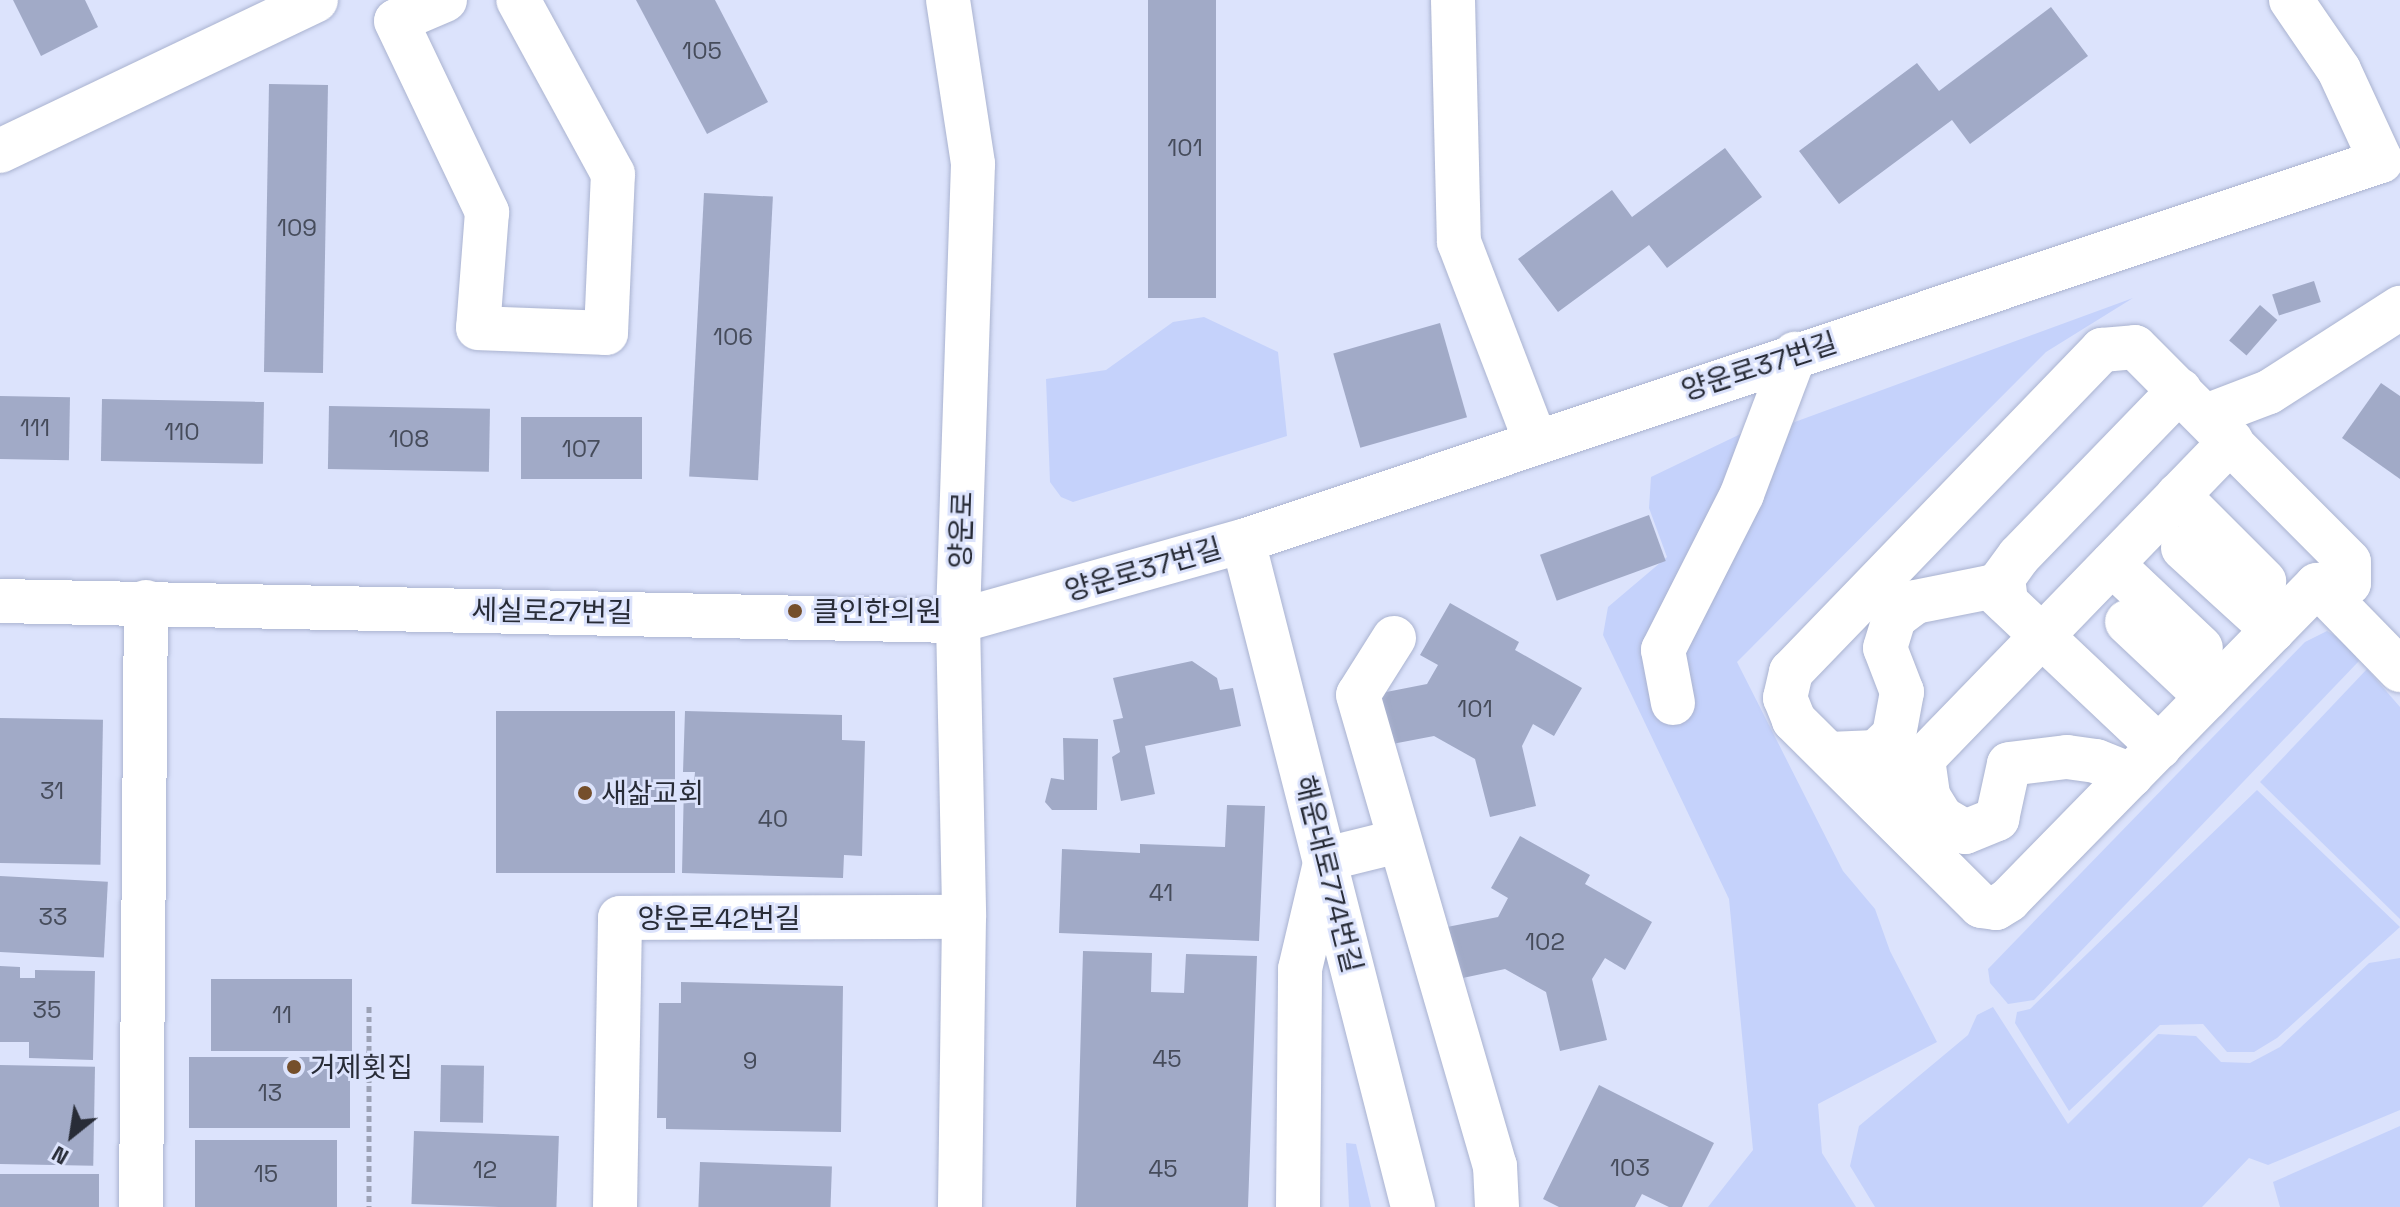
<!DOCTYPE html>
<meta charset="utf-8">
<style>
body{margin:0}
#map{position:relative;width:2400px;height:1207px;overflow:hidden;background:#dce3fc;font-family:"Space Grotesk","Noto Sans KR",sans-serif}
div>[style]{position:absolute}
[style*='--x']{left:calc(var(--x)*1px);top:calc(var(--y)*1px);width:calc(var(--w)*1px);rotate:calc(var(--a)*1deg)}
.green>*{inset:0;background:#c5d2fb}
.building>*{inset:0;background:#a1aac7;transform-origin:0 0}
.path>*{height:5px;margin-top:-2.5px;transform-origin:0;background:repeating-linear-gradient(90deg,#9ca2b6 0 6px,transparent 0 10px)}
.roads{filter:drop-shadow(0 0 2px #aab3d0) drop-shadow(0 0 2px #aab3d0)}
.minor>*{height:44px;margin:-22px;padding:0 22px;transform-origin:22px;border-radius:22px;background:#fff}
.major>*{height:44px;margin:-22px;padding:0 22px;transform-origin:22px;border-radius:22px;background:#fff}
.dots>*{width:22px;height:22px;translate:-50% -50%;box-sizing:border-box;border:4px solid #dce3fc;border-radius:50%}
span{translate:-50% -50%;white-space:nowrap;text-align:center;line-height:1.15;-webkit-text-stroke:6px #dce3fc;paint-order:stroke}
.number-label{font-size:24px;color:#464c5b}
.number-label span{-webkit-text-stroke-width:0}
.street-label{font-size:28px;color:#282c37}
.poi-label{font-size:28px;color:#282c37}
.left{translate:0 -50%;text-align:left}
.north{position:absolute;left:32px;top:1095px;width:80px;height:80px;-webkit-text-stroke:6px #dce3fc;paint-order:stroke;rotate:210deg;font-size:22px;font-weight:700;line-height:32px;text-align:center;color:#282c37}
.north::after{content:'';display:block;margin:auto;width:28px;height:36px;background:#282c37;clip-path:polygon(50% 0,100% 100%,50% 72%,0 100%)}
</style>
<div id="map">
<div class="green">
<div style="clip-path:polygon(2133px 298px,2046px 352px,1737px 662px,1843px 871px,1875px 909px,1890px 951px,1937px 1042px,1818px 1104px,1822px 1153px,1856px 1207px,1708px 1207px,1753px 1150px,1729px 899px,1603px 635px,1608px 607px,1667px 557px,1649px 508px,1651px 477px,1751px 429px,1792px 423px)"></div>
<div style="clip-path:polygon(1204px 317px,1278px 352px,1287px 436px,1073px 502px,1061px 497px,1050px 482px,1046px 379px,1106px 370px,1173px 322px)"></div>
<div style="clip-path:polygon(2327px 631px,2344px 641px,2359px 661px,2034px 1000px,2008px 1004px,1990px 983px,1988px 969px,2305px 642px)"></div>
<div style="clip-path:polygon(2367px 669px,2400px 707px,2400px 919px,2260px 782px)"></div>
<div style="clip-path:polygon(2257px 790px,2400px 927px,2277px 1038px,2254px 1052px,2227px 1052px,2203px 1024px,2160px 1025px,2069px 1111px,2015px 1023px,2017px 1012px,2030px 1009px)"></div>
<div style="clip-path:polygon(2400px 958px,2400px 1110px,2268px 1165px,2249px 1158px,2202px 1207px,1875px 1207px,1850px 1166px,1859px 1126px,1968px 1035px,1977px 1015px,1993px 1007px,2068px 1124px,2158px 1034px,2196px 1036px,2221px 1062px,2250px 1063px,2280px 1047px,2369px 963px)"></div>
<div style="clip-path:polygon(2400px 1126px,2400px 1207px,2280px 1207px,2273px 1182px)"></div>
<div style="clip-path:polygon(1346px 1143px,1356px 1144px,1371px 1207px,1349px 1207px)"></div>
</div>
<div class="building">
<div style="clip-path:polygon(13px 0,85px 0,98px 27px,41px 56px)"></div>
<div style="clip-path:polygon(636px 0,715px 0,768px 102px,707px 134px)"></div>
<div style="left:1148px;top:0;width:68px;height:298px"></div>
<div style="clip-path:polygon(2051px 7px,2088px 56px,1970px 144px,1952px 120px,1839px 204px,1799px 151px,1917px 63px,1939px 91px)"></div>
<div style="left:269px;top:84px;width:59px;height:288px;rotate:1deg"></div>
<div style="clip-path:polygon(1725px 148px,1762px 197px,1667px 268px,1649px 245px,1558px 312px,1518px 259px,1612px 190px,1632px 217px)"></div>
<div style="left:704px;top:193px;width:69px;height:284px;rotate:3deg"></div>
<div style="left:2314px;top:281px;width:22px;height:44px;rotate:72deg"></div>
<div style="left:2260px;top:305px;width:23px;height:47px;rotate:41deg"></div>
<div style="left:1440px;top:323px;width:98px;height:111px;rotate:74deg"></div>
<div style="clip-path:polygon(2381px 383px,2400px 396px,2400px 479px,2342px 438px)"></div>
<div style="left:0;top:396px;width:70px;height:63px;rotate:1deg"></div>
<div style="left:102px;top:399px;width:162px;height:62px;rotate:1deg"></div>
<div style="left:329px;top:406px;width:161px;height:63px;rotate:1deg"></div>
<div style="left:521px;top:417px;width:121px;height:62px"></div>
<div style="left:1649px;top:515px;width:49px;height:116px;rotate:70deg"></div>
<div style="clip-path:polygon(1450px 603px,1519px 642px,1515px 650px,1582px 688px,1554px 736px,1533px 724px,1522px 746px,1536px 806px,1490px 817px,1475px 759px,1434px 736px,1387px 745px,1376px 694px,1427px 684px,1438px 665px,1420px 655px)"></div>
<div style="clip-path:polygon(1192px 661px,1217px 678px,1220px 690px,1233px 688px,1241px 726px,1145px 746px,1155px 794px,1121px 801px,1112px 757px,1120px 752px,1113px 720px,1123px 718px,1113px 678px)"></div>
<div style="left:496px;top:711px;width:179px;height:162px"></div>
<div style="clip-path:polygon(685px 711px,842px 715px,842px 740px,865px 741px,862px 856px,844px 855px,843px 878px,682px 873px,684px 783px,694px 783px,695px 772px,683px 772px)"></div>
<div style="left:0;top:718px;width:103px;height:145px;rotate:1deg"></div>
<div style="clip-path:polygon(1063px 738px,1098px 739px,1097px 810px,1052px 810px,1045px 802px,1051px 778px,1064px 780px)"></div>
<div style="clip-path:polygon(1227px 805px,1265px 806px,1259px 941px,1059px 933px,1062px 849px,1140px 853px,1140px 844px,1225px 847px)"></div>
<div style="clip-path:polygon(1520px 836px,1590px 875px,1585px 884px,1652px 922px,1625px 970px,1605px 958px,1592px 979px,1607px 1040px,1560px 1051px,1546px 992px,1505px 969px,1458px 979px,1447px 927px,1498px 917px,1508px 898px,1491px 888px)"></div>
<div style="left:0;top:876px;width:108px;height:76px;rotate:3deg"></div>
<div style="clip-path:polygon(1083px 951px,1152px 953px,1151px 992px,1184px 993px,1186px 954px,1257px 956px,1248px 1207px,1076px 1207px)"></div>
<div style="clip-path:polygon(0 966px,20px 967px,20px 978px,35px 978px,35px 970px,95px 971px,93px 1060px,29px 1058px,29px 1042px,0 1042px)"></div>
<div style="left:211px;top:979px;width:141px;height:72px"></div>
<div style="clip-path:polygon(681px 982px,843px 986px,841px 1132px,666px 1129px,666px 1118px,657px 1118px,659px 1003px,681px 1003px)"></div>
<div style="left:189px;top:1057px;width:161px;height:71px"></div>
<div style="left:0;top:1065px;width:95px;height:99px;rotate:1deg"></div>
<div style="left:441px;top:1065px;width:43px;height:57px;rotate:1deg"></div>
<div style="clip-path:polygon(1599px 1085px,1714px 1143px,1682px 1207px,1669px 1207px,1642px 1194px,1635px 1207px,1559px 1207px,1543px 1199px)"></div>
<div style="left:414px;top:1131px;width:145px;height:73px;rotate:2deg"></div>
<div style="left:195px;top:1140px;width:142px;height:67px"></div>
<div style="left:700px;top:1162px;width:132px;height:45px;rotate:2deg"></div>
<div style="left:0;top:1174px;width:99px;height:33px"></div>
</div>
<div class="path">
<div style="--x:369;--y:1006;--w:201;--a:90"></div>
</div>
<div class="roads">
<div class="minor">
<div style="--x:445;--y:0;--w:53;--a:156.8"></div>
<div style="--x:396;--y:21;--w:212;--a:64.5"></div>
<div style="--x:487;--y:212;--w:116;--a:94.4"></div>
<div style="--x:478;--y:328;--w:128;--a:2.2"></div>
<div style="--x:606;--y:333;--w:159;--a:-87.5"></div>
<div style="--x:613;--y:174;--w:198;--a:-118.6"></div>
<div style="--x:1453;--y:0;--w:242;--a:88.6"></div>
<div style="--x:1459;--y:242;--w:212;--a:69"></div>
<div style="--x:0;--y:151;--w:350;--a:-25.5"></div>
<div style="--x:2135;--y:347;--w:303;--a:45.1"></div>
<div style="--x:2349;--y:562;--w:21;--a:90"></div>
<div style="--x:2349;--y:583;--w:32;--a:176"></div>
<div style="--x:2317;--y:585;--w:441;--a:134.4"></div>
<div style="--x:2009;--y:900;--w:15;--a:148"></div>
<div style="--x:1996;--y:908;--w:15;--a:-172"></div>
<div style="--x:1981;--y:906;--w:264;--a:-135.2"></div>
<div style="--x:1794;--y:720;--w:24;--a:-112"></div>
<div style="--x:1785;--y:698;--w:27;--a:-77"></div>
<div style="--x:1791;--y:672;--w:448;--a:-46"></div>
<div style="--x:2102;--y:350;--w:33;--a:-5"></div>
<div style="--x:2206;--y:416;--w:67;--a:-20.9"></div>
<div style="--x:2269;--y:392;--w:156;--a:-32.7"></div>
<div style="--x:2178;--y:495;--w:122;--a:45"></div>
<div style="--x:1243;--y:541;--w:687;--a:75.68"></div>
<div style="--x:2183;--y:548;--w:122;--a:42.3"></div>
<div style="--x:2112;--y:564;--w:122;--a:43.3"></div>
<div style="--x:2317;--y:585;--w:119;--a:45.7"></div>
<div style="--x:0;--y:601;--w:958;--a:1.2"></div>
<div style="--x:958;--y:621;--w:296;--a:-15.7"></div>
<div style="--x:1243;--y:541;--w:1200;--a:-18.47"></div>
<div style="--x:2381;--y:161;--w:100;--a:-114.8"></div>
<div style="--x:2339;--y:70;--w:85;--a:-124.4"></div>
<div style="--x:2006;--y:602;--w:24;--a:-97"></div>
<div style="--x:2003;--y:578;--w:27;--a:-54"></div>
<div style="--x:2019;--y:556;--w:231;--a:-45.9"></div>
<div style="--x:2127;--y:622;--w:110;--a:43.2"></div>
<div style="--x:1394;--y:638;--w:67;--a:122.3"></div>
<div style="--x:1358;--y:695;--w:491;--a:73.8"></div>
<div style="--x:1495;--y:1166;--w:41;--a:87.2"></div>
<div style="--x:1673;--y:703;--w:54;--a:-100.7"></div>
<div style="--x:1663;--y:650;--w:175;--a:-63.1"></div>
<div style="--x:1742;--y:494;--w:150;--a:-69.3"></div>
<div style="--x:1829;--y:754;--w:47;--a:-2.4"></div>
<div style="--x:1876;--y:752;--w:25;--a:-43"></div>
<div style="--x:1894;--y:735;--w:44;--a:-79.5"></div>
<div style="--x:1902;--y:692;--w:47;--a:-111.1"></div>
<div style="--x:1885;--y:648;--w:31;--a:-73"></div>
<div style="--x:1894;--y:618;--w:26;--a:-37"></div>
<div style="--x:1915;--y:602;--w:76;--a:-11.3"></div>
<div style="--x:1990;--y:587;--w:233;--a:43.4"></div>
<div style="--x:1923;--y:759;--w:37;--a:82"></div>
<div style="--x:1928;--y:796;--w:26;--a:58"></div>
<div style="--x:1942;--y:818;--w:27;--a:31"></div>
<div style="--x:1965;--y:832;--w:35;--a:-22"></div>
<div style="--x:1997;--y:819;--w:56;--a:-77.7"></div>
<div style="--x:2009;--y:764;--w:58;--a:-6.9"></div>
<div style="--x:2067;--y:757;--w:29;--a:8"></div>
<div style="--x:2096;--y:761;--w:38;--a:22"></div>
<div style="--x:1879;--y:804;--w:506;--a:-45.88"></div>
<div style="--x:141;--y:1207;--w:605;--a:-89.53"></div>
<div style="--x:615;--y:1207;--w:289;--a:-89"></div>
<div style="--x:620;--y:918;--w:344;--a:-0.2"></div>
<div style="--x:1298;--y:1207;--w:238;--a:-89.5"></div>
<div style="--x:1300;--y:969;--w:113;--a:-76.7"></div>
<div style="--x:1326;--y:859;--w:75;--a:-13.9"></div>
</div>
<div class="major">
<div style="--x:948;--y:0;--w:166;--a:81.3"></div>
<div style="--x:973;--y:164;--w:457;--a:91.9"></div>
<div style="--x:958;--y:621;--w:296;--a:88.8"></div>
<div style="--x:964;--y:917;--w:290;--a:90.8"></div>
</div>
</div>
<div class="dots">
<div style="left:795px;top:611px;background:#754f2b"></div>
<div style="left:585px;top:793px;background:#754f2b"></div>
<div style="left:294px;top:1067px;background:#754f2b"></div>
</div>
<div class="number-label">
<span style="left:702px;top:51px">105</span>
<span style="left:1185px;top:148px">101</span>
<span style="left:297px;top:228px">109</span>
<span style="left:733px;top:337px">106</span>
<span style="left:35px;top:428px">111</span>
<span style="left:182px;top:432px">110</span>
<span style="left:409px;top:439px">108</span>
<span style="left:581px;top:449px">107</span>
<span style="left:1475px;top:709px">101</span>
<span style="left:52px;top:791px">31</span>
<span style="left:773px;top:819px">40</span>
<span style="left:1161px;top:893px">41</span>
<span style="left:53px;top:917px">33</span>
<span style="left:1545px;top:942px">102</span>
<span style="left:47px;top:1010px">35</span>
<span style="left:282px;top:1015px">11</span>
<span style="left:1167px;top:1059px">45</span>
<span style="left:750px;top:1061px">9</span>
<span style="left:270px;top:1093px">13</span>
<span style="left:1630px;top:1168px">103</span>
<span style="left:1163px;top:1169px">45</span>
<span style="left:485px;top:1170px">12</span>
<span style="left:266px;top:1174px">15</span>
</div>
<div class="street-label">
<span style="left:1759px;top:366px;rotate:-18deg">양운로37번길</span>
<span style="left:961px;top:530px;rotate:-88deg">양운로</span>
<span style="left:1143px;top:569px;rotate:-16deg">양운로37번길</span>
<span style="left:552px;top:611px;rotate:1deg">세실로27번길</span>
<span style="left:1329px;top:874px;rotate:76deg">해운대로774번길</span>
<span style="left:719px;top:918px">양운로42번길</span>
</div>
<div class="poi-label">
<span class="left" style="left:813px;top:611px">클인한의원</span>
<span class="left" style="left:601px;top:793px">새삶교회</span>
<span class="left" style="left:310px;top:1067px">거제횟집</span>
</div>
<div class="north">N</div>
</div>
